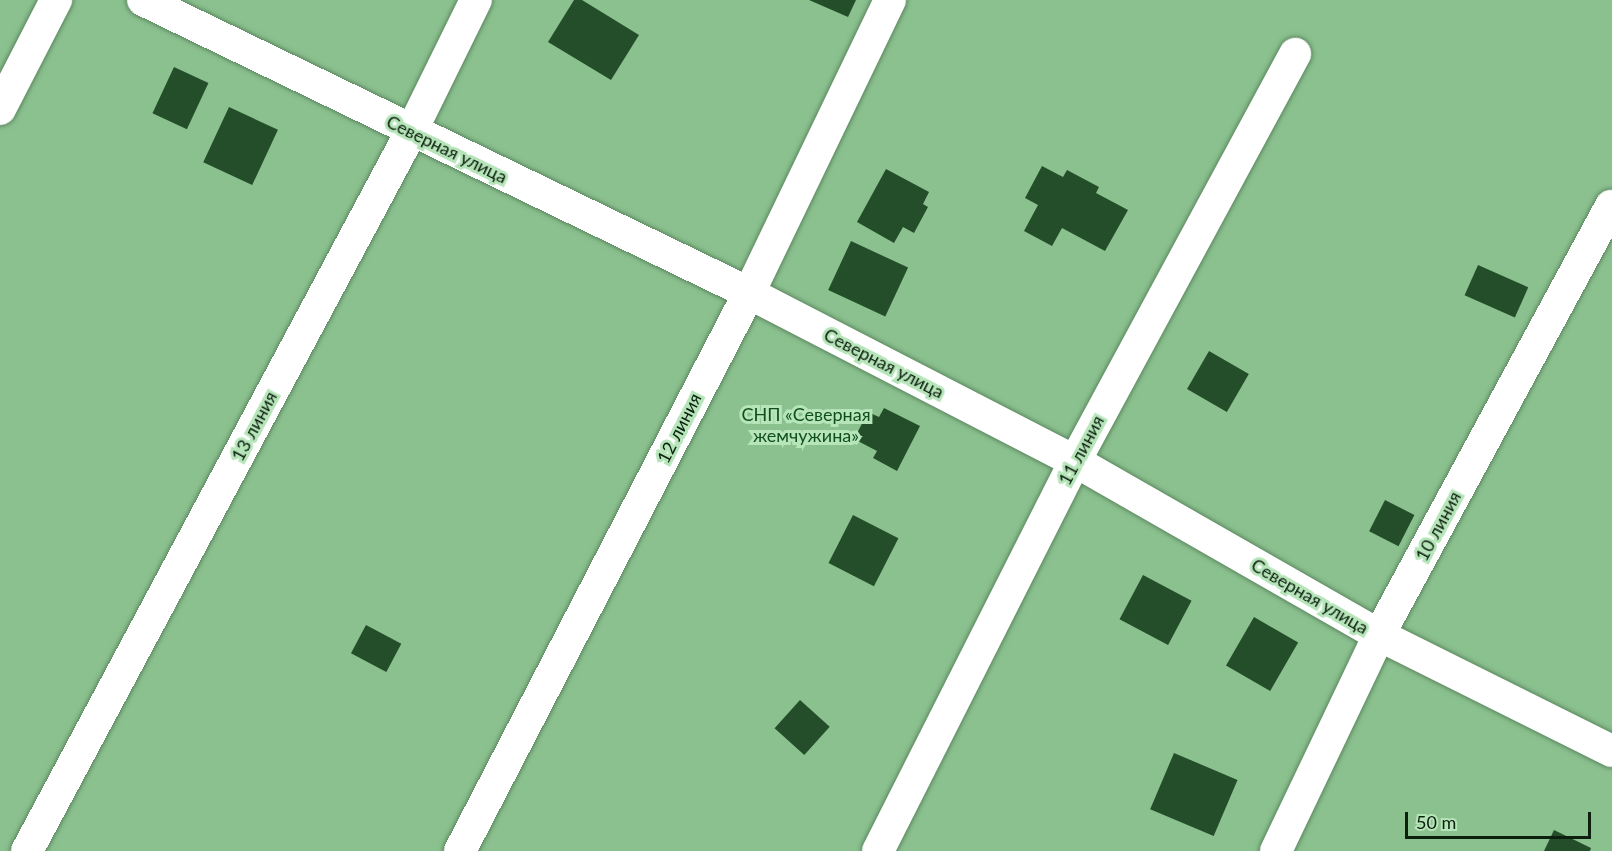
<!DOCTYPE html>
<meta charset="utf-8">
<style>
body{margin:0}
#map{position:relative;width:1612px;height:851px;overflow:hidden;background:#a9d8ad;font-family:Lato,sans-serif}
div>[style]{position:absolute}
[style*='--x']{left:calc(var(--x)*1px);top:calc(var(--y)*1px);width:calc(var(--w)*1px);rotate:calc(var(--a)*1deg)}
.green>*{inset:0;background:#8bc08f;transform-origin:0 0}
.building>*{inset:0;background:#244e2a;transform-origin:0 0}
.roads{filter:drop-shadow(0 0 2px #5b875f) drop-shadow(0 0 2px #5b875f)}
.minor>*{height:32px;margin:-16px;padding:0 16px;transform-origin:16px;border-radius:16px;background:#fff}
span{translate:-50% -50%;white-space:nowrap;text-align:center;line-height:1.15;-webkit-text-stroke:6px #b6e5b9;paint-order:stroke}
.street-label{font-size:18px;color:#0d1f0f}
.park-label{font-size:18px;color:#114e1e}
.scale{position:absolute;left:1405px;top:812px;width:186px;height:27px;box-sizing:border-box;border:3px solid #0d1f0f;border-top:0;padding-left:8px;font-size:18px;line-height:21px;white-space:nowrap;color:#0d1f0f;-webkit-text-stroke:4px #b6e5b9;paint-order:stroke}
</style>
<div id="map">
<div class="green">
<div style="left:0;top:0;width:1612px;height:851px"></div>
</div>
<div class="building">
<div style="clip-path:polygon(574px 0,582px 0,639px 35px,611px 80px,548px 42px)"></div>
<div style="clip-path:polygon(809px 0,856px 0,848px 17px)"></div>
<div style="left:174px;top:67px;width:38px;height:51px;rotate:25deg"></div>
<div style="left:229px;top:107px;width:54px;height:61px;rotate:25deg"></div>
<div style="clip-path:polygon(1042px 166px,1063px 177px,1067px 170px,1099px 187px,1096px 193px,1128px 210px,1105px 251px,1062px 228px,1052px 246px,1024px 231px,1038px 205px,1025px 198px)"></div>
<div style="clip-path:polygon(886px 169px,929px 192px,923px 204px,928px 207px,914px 233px,903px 227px,894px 243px,857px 222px)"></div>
<div style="left:851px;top:241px;width:63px;height:54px;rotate:25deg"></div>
<div style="left:1478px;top:265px;width:55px;height:33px;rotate:24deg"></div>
<div style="left:1209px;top:351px;width:46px;height:44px;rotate:30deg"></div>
<div style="clip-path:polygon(884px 408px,920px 426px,897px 471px,873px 458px,877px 451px,854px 439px,868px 412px,879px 417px)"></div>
<div style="left:1385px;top:500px;width:33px;height:35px;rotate:27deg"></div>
<div style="left:853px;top:515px;width:51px;height:54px;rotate:27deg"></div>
<div style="left:1143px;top:575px;width:55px;height:50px;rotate:28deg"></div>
<div style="left:1254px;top:617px;width:51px;height:56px;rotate:30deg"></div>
<div style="left:366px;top:625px;width:40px;height:32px;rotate:28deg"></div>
<div style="left:800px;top:700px;width:40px;height:38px;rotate:42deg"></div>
<div style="left:1174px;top:753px;width:69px;height:61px;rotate:23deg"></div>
<div style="clip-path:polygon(1554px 830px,1591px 848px,1590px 851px,1544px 851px)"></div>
</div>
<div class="roads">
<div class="minor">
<div style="--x:143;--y:0;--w:673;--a:25.8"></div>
<div style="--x:749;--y:293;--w:367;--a:27.3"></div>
<div style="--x:1075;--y:461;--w:350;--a:29.8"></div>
<div style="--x:1379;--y:635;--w:260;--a:26.5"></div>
<div style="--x:0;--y:109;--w:123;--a:-62.8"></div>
<div style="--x:27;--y:851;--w:815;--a:-61.89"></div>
<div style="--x:411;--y:132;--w:147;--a:-63.8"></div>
<div style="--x:460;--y:851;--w:628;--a:-62.62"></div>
<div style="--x:749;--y:293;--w:325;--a:-64.3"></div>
<div style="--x:878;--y:851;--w:437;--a:-63.2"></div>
<div style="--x:1075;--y:461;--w:463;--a:-61.6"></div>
<div style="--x:1276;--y:851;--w:239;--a:-64.5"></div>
<div style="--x:1379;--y:635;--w:488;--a:-61.6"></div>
</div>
</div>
<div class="street-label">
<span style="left:447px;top:149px;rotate:26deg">Северная улица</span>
<span style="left:884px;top:363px;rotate:27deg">Северная улица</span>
<span style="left:254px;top:426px;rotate:-62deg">13 линия</span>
<span style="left:679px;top:428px;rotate:-63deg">12 линия</span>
<span style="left:1081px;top:450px;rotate:-62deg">11 линия</span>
<span style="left:1438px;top:526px;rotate:-62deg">10 линия</span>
<span style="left:1310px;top:596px;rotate:30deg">Северная улица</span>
</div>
<div class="park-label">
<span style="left:806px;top:425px">СНП «Северная<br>жемчужина»</span>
</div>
<div class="scale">50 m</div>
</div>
